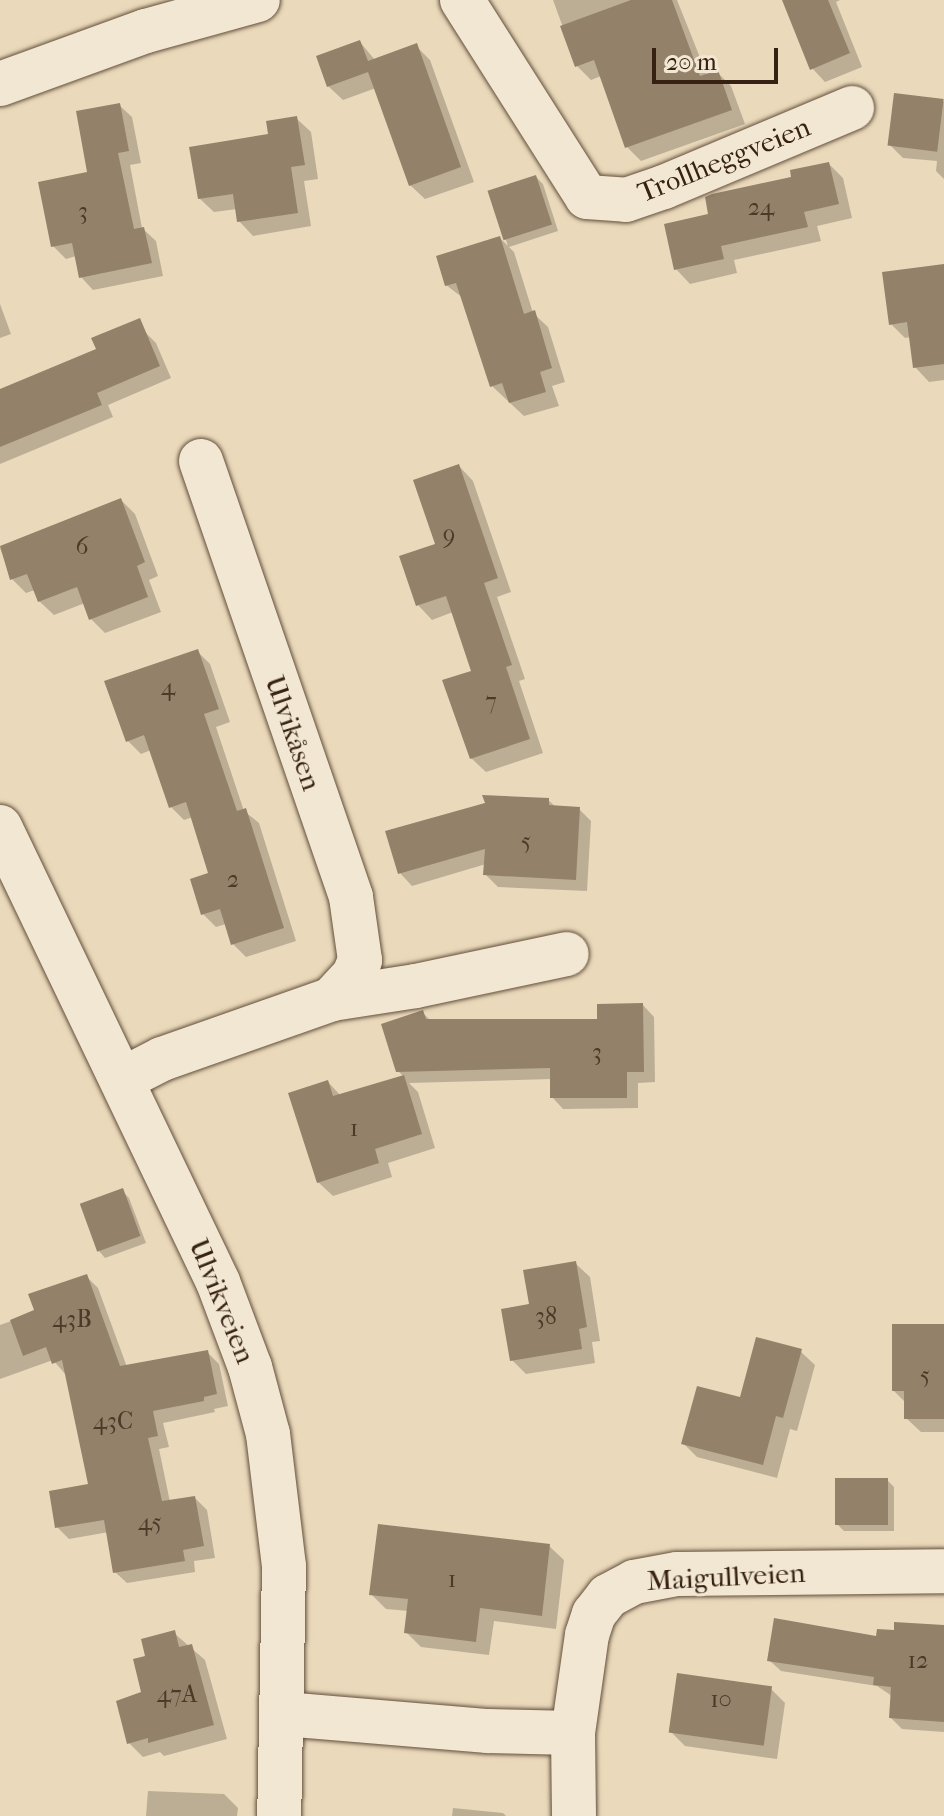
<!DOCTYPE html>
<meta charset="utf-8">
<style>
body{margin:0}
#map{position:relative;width:944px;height:1816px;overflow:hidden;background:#eadabb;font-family:"IM FELL French Canon",serif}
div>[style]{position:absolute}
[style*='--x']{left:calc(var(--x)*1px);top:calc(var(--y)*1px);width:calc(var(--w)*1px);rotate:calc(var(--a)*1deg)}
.shadow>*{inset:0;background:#0003}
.building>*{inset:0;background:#94816a;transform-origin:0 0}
.roads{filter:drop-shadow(0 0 2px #644f3c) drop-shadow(0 0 2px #644f3c)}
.minor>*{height:44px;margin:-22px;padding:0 22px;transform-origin:22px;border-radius:22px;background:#f1e7d3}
span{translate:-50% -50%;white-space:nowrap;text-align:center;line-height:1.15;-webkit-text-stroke:6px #f1e7d3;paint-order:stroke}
.number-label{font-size:24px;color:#4e3928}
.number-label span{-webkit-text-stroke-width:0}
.street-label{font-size:28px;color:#372112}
.scale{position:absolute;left:652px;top:48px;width:126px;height:36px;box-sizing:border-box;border:4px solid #372112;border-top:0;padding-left:10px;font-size:24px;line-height:28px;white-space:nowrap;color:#372112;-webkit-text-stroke:6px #f1e7d3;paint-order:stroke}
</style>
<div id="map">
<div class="shadow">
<div style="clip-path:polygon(553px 0,677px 0,707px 75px,717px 72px,731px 86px,745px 124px,641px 161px,627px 147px,601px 76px,591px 80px,577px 66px)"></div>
<div style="clip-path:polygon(784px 0,840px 0,836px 2px,862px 67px,825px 82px,812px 68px)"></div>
<div style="clip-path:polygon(360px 42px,375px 60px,416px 46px,430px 60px,474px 182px,425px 199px,410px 185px,376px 88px,343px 100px,328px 86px)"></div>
<div style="clip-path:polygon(944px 101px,944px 179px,936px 171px,937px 161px,903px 158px,891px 146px)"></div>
<div style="clip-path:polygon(119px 105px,132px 117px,141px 163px,130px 165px,142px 228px,156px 241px,163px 276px,93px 290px,81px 277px,76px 256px,66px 259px,53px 246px)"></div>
<div style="clip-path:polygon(296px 118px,311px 132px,318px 179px,304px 181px,311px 226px,253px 236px,239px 221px,237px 209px,214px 212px,199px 198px,270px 136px)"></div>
<div style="clip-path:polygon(829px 164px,843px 178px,852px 218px,817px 226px,821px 241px,734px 260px,737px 273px,690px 284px,676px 269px,711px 215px)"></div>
<div style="clip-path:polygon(536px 177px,543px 184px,558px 231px,509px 247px,514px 252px,533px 313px,548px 327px,565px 382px,552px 386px,559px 406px,524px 416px,492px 386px,463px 298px,446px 285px,500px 238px,508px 246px,490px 192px)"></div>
<div style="clip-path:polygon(944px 266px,944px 380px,929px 382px,915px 367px,911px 337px,905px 338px,891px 324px)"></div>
<div style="clip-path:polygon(0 304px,11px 334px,0 338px)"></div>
<div style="clip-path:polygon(144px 331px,156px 343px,171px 378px,108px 405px,113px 417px,0 464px,0 391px)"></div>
<div style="clip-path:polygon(459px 466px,473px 481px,511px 592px,497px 597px,525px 679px,519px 681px,543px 753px,486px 772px,471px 758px,473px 672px,453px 612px,432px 620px,418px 605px,401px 558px,437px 545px)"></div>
<div style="clip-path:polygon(121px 500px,135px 514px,158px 576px,149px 580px,161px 612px,105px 633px,91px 619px,85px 603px,54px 615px,39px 601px,35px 590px,26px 593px,12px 579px,0 548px)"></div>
<div style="clip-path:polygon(197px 651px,210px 664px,230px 722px,216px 727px,244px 811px,259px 823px,296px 941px,246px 957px,233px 944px,226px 924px,216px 927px,203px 914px,211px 874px,193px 817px,184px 820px,171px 807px,151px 750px,141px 754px,128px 741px)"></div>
<div style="clip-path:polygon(548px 800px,556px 807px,579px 809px,591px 821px,587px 891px,498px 887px,485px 874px,486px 864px,412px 886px,400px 873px)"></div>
<div style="clip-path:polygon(643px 1005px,654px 1017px,655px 1082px,638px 1083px,638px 1108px,563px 1109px,552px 1097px,552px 1079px,409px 1083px,418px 1092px,435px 1148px,388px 1163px,392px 1177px,333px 1196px,318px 1182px,328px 1082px,341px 1096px,404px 1077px,398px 1071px,422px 1012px,431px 1021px,599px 1021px)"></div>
<div style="clip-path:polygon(122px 1191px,129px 1198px,146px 1243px,105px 1258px,99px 1251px)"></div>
<div style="clip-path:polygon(575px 1263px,590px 1277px,600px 1341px,592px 1342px,595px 1363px,526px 1374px,512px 1360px,531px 1306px)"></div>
<div style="clip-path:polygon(86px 1276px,98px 1288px,127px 1367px,207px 1352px,219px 1364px,228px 1406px,214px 1409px,215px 1412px,163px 1423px,169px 1447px,159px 1449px,170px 1502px,195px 1498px,207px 1510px,215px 1558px,194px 1561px,195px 1572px,127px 1583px,115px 1572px,109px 1532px,69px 1539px,57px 1527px,91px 1486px,66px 1375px,53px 1360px,0 1379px,0 1325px,37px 1312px)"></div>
<div style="clip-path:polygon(944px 1326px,944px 1432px,921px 1432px,906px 1418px,906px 1403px,894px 1391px)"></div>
<div style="clip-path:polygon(800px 1351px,815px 1365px,797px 1431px,790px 1429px,777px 1478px,697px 1457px,683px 1443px)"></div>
<div style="clip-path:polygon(887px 1480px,894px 1487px,894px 1531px,844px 1531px,837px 1524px)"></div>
<div style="clip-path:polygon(549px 1546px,564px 1560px,556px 1629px,494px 1621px,489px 1655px,421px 1647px,406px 1632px,409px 1611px,386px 1609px,371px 1594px)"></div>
<div style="clip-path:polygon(944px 1627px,944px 1732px,902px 1729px,891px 1718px,892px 1696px,877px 1686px,781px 1671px,769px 1660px)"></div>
<div style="clip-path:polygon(174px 1633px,205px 1660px,227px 1739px,164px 1756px,160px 1752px,143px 1757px,129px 1743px,144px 1693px,148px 1657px)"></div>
<div style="clip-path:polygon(771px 1689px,785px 1703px,777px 1759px,685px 1746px,671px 1732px)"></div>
<div style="clip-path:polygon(148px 1791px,224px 1794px,238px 1808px,237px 1816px,146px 1816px)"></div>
<div style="clip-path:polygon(453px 1808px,503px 1813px,506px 1816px,452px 1816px)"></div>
</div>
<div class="building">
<div style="clip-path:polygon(631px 0,672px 0,700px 76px,718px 70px,732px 110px,625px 148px,594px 60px,575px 67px,560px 26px)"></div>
<div style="clip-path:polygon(782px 0,828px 0,850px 53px,810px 70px)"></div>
<div style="clip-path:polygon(360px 40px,368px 61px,417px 43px,461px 167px,409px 186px,368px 72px,327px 87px,316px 56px)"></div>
<div style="left:894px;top:93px;width:50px;height:53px;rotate:7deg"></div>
<div style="clip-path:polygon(120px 103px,129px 151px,118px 153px,134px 229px,144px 227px,152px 263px,79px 278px,72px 243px,51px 247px,38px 182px,87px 172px,76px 111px)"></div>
<div style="clip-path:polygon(297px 116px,305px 165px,291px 167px,298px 213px,237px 222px,233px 194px,198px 199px,189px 147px,268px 134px,266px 121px)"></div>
<div style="clip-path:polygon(829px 162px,839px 204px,804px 212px,808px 227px,721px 246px,724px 259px,674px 270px,664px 224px,708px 214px,705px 197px,712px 194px,791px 177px,790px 170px)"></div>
<div style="left:536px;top:175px;width:52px;height:51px;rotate:72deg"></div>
<div style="clip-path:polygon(500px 236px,524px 314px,535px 310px,552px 368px,540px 372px,546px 392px,509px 403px,502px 383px,490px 387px,456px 283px,445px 286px,436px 256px)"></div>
<div style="clip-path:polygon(944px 264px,944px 364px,913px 368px,907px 322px,889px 325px,882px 272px)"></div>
<div style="clip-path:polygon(140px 318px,160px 366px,97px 393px,102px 405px,0 447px,0 389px,96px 349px,91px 338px)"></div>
<div style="clip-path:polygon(459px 464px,498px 578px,484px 583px,512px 665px,506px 667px,530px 739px,470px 759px,442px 680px,471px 671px,446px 596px,416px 606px,399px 556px,435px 544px,413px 480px)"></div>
<div style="clip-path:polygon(121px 498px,145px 562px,137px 566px,148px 597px,89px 620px,77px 587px,38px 602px,27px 574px,10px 580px,0 546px)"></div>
<div style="clip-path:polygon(198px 649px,219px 709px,204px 714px,237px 811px,246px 808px,284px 928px,231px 945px,220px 909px,201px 915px,190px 879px,208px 873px,186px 802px,169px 808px,144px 735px,126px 742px,104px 681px)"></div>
<div style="clip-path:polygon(482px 795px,549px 798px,549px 805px,580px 807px,576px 880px,483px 875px,485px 849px,398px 874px,385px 831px,485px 803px)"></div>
<div style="clip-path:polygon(643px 1003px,644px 1072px,627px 1072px,627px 1098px,550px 1098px,550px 1068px,396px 1072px,381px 1024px,423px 1010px,426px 1019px,597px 1019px,597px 1004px)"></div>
<div style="clip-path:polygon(404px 1075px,422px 1134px,375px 1149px,379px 1163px,317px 1183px,288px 1093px,328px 1080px,333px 1096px)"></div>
<div style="left:123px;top:1188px;width:51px;height:46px;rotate:70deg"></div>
<div style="clip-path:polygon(576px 1261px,587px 1327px,579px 1329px,582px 1349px,510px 1361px,501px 1309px,529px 1304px,523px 1270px)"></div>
<div style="clip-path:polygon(87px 1274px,120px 1366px,208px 1350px,217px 1394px,204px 1397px,204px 1401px,153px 1411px,158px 1436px,148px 1438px,162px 1501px,195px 1496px,204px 1546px,183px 1550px,185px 1561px,113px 1573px,104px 1520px,55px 1528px,49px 1491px,88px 1484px,62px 1360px,52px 1364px,46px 1347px,23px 1356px,10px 1320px,34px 1310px,28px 1294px)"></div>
<div style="clip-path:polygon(892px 1324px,944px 1324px,944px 1419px,904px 1419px,904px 1391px,892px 1391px)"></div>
<div style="clip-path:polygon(756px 1337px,802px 1349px,783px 1418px,776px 1416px,763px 1465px,681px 1444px,697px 1386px,740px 1397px)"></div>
<div style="left:835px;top:1478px;width:53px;height:47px"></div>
<div style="clip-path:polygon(378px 1524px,550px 1544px,542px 1616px,480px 1608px,476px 1642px,404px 1633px,408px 1599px,369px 1595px)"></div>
<div style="clip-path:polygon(774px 1618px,876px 1636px,877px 1629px,894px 1630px,894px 1622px,944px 1625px,944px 1722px,889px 1718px,891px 1687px,873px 1685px,874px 1677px,767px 1661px)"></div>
<div style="clip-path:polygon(175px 1630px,179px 1647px,192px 1644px,214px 1725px,148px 1743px,148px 1738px,127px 1744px,116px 1701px,141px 1692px,133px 1659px,145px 1656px,141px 1639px)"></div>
<div style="left:677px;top:1673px;width:96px;height:60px;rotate:8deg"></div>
</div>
<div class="roads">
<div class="minor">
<div style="--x:462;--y:0;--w:233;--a:57.6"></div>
<div style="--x:587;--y:197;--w:39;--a:4"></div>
<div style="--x:626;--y:200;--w:40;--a:-18.9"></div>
<div style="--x:664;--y:187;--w:204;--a:-22.8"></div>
<div style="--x:0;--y:84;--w:155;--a:-20"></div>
<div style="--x:146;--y:31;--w:116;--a:-15.5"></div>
<div style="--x:201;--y:461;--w:461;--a:71"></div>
<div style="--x:351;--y:897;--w:64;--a:81.9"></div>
<div style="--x:360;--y:960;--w:16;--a:112"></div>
<div style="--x:354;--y:975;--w:33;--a:133"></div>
<div style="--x:0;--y:827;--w:505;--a:64.4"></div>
<div style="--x:218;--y:1282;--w:91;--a:69.4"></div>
<div style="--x:250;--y:1367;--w:69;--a:75"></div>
<div style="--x:268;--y:1434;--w:133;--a:83.1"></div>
<div style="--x:284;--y:1566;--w:250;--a:91.1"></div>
<div style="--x:123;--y:1079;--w:44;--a:-27.1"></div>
<div style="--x:162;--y:1059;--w:180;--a:-19.4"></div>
<div style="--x:332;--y:999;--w:85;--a:-8.8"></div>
<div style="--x:416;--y:986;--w:154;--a:-12"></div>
<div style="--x:284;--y:1714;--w:205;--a:4.8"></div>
<div style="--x:488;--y:1731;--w:85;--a:1.3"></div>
<div style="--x:574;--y:1816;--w:83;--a:-90.7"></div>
<div style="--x:573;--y:1733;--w:99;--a:-81.9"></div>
<div style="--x:587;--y:1635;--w:22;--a:-72"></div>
<div style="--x:594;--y:1614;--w:23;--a:-52"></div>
<div style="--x:608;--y:1596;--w:30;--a:-28"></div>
<div style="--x:634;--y:1582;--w:44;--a:-10.5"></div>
<div style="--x:677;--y:1574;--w:267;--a:-0.6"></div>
</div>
</div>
<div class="number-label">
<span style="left:761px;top:208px">24</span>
<span style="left:83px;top:212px">3</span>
<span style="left:449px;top:536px">9</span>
<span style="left:82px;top:547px">6</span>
<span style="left:168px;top:688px">4</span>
<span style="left:491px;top:702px">7</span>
<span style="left:526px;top:842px">5</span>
<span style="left:233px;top:880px">2</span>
<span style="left:597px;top:1053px">3</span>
<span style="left:354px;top:1129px">1</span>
<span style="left:546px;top:1317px">38</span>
<span style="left:72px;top:1320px">43B</span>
<span style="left:925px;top:1376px">5</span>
<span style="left:113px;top:1422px">43C</span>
<span style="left:150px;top:1523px">45</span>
<span style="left:452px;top:1580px">1</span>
<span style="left:918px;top:1661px">12</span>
<span style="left:177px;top:1695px">47A</span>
<span style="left:721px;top:1700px">10</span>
</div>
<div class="street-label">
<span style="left:724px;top:160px;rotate:-22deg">Trollheggveien</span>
<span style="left:293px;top:733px;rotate:71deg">Ulvikåsen</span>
<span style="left:222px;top:1301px;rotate:68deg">Ulvikveien</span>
<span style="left:726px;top:1577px;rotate:-3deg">Maigullveien</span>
</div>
<div class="scale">20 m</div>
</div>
